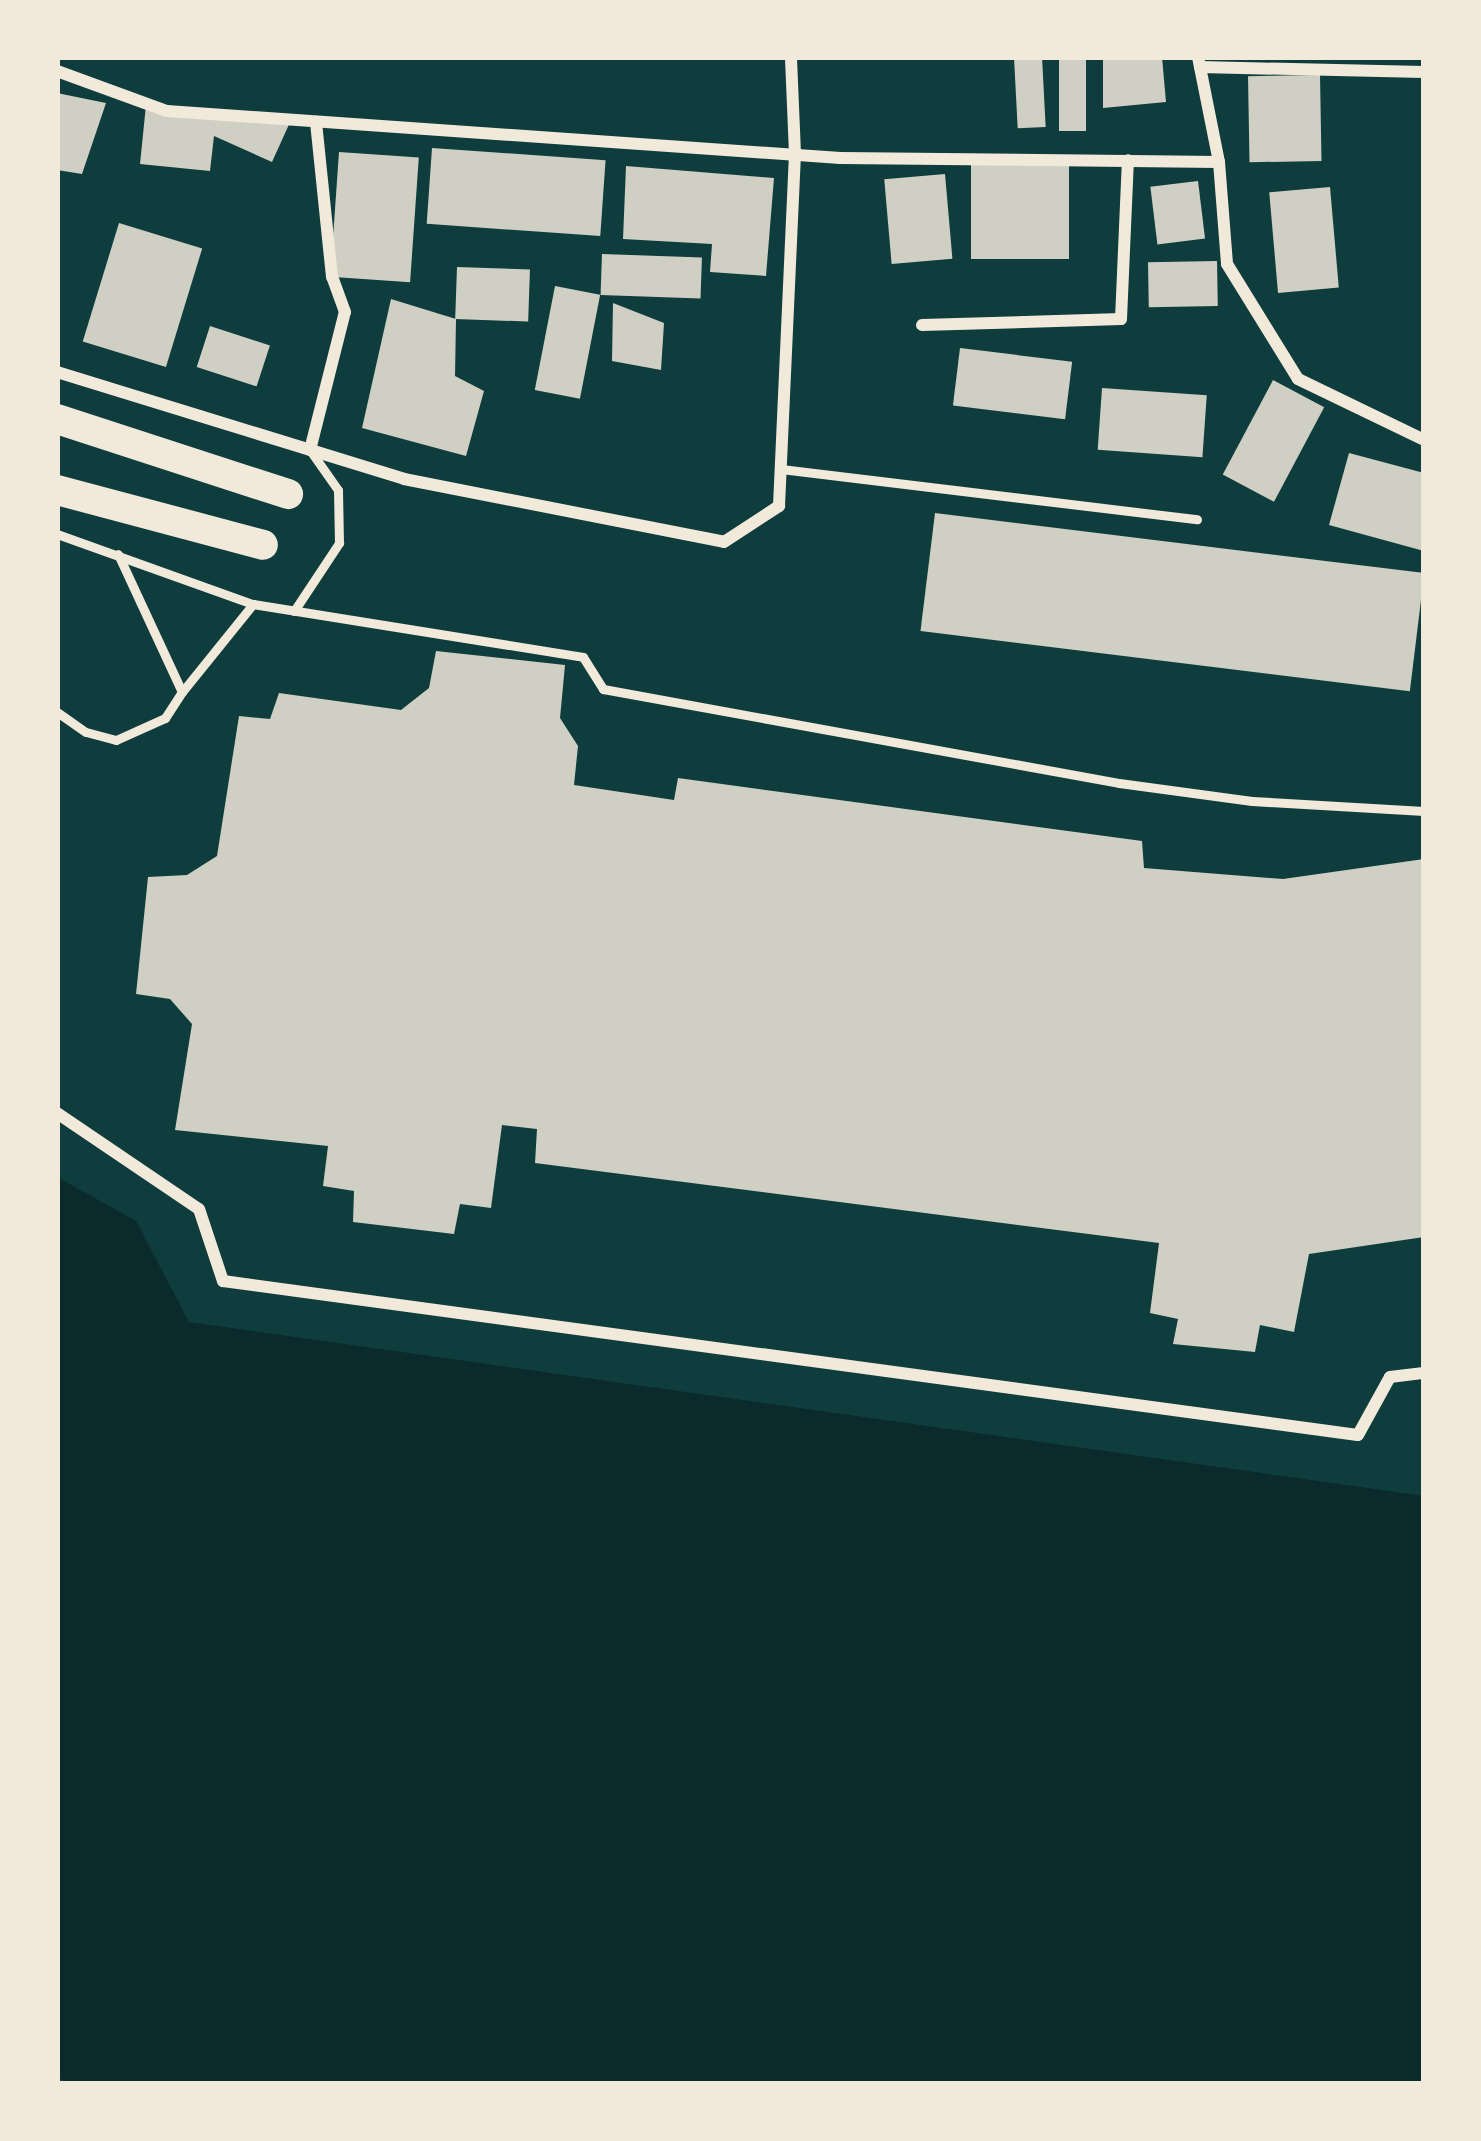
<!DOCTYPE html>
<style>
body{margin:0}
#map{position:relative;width:1481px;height:2141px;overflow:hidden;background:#0f3d3e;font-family:"Roboto Condensed",sans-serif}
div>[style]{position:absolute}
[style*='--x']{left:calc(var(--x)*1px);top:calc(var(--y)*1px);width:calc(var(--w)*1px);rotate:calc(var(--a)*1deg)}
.water>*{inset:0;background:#0a2a2b}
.building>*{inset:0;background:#cfcfc3;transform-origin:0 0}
.service>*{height:9px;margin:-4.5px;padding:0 4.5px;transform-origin:4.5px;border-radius:4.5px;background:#f1e9da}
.minor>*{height:12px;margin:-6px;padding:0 6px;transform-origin:6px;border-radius:6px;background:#f1e9da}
.primary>*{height:30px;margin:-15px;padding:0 15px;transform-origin:15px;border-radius:15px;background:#f1e9da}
span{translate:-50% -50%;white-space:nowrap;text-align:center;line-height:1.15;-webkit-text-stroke:10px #f1e9da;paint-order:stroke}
.frame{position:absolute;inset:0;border:60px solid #f1e9da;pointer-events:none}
</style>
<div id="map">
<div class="water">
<div style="clip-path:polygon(57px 1177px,136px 1221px,189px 1322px,1424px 1496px,1424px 2084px,68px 2084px,57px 2076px)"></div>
</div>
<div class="building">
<div style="left:1042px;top:57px;width:70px;height:28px;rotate:87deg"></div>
<div style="left:1059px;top:57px;width:27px;height:74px"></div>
<div style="clip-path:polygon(1103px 57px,1162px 57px,1166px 102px,1103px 108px)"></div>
<div style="left:1320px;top:75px;width:86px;height:72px;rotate:89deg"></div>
<div style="clip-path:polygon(57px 93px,106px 103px,82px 174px,57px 170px)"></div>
<div style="clip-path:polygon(146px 105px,291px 120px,272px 162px,214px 136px,210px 171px,140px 164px)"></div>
<div style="left:432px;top:148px;width:174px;height:76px;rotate:4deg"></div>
<div style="left:339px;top:152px;width:80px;height:125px;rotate:4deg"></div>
<div style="left:971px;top:158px;width:98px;height:101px"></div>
<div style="clip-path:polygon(626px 166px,774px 178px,766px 276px,710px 272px,712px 244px,623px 239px)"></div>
<div style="left:945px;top:174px;width:85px;height:61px;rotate:85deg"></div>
<div style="left:1198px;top:181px;width:58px;height:48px;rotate:83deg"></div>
<div style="left:1330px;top:187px;width:101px;height:61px;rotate:85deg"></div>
<div style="left:119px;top:223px;width:87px;height:124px;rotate:17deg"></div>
<div style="left:602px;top:254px;width:100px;height:41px;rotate:2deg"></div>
<div style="left:1217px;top:261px;width:45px;height:69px;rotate:89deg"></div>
<div style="left:457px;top:267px;width:73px;height:52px;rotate:2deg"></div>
<div style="left:555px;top:286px;width:46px;height:106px;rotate:11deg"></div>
<div style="clip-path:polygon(391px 299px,456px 319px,455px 376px,484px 391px,466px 456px,362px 428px)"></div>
<div style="clip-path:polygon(613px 303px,664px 323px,661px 370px,612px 361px)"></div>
<div style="left:210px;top:326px;width:63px;height:43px;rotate:18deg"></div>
<div style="left:960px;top:348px;width:113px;height:58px;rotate:7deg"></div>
<div style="left:1273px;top:380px;width:58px;height:107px;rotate:28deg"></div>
<div style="left:1102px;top:388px;width:105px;height:62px;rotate:4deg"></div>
<div style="clip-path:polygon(1349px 453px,1424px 473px,1424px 551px,1329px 525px)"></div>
<div style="left:935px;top:513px;width:493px;height:119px;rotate:7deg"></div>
<div style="clip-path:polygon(436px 651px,565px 665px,560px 718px,578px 746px,574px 785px,674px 800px,678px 778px,1142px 841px,1144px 868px,1283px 879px,1424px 859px,1424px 1237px,1309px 1254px,1294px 1332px,1260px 1325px,1255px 1352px,1173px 1344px,1178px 1319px,1150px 1313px,1159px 1243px,535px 1163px,537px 1129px,502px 1125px,491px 1208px,460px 1204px,454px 1234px,353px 1222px,354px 1191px,323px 1186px,328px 1146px,175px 1130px,192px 1024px,170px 999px,136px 994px,148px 877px,187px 875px,217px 856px,239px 716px,270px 719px,279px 693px,401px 710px,429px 688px)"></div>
</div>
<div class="service">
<div style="--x:781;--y:469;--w:419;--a:6.9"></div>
<div style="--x:57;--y:534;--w:208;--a:19.7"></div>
<div style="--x:253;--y:604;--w:334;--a:9.1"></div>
<div style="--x:583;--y:657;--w:38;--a:58"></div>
<div style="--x:603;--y:689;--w:524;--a:10.32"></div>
<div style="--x:1119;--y:783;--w:134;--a:7.7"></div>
<div style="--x:1252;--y:801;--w:172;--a:3.3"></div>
<div style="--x:294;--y:611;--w:82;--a:-56.5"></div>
<div style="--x:339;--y:543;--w:53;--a:-91.1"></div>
<div style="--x:338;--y:490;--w:45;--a:-125.1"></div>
<div style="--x:182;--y:692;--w:113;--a:-51.1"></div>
<div style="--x:57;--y:712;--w:35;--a:35"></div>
<div style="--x:86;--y:732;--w:31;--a:15"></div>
<div style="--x:116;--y:740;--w:54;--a:-24.2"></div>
<div style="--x:165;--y:718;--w:31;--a:-57"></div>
<div style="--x:182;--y:692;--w:152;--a:-114.9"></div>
</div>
<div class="minor">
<div style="--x:1198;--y:57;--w:107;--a:78.7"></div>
<div style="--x:1219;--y:162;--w:102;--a:85.5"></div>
<div style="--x:1227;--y:264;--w:135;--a:58.3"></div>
<div style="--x:1298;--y:379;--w:140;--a:25.8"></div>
<div style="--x:1200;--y:67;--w:224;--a:1.3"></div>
<div style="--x:57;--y:71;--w:117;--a:20"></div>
<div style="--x:167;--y:111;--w:675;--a:3.99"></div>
<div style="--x:840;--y:158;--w:379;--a:0.6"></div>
<div style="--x:922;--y:325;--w:199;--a:-1.7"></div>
<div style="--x:1121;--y:319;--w:159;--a:-87.5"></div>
<div style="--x:57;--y:372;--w:363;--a:17.1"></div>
<div style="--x:404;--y:479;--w:326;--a:11.1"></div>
<div style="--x:724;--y:542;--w:66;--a:-33.2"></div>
<div style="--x:779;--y:506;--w:352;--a:-87.4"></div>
<div style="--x:795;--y:154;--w:97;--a:-92.4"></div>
<div style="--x:310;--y:450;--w:142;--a:-75.8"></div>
<div style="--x:345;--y:312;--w:37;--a:-110"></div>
<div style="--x:332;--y:277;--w:156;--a:-95.9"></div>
<div style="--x:57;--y:1113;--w:171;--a:34.1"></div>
<div style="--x:199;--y:1209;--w:76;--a:71.6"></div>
<div style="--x:223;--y:1281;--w:1145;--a:7.73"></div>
<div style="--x:1358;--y:1435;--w:66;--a:-61.1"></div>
<div style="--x:1390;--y:1377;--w:34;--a:-7"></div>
</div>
<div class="primary">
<div style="--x:57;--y:419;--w:243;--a:18"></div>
<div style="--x:57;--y:490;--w:213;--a:14.9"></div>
</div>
<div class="frame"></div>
</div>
